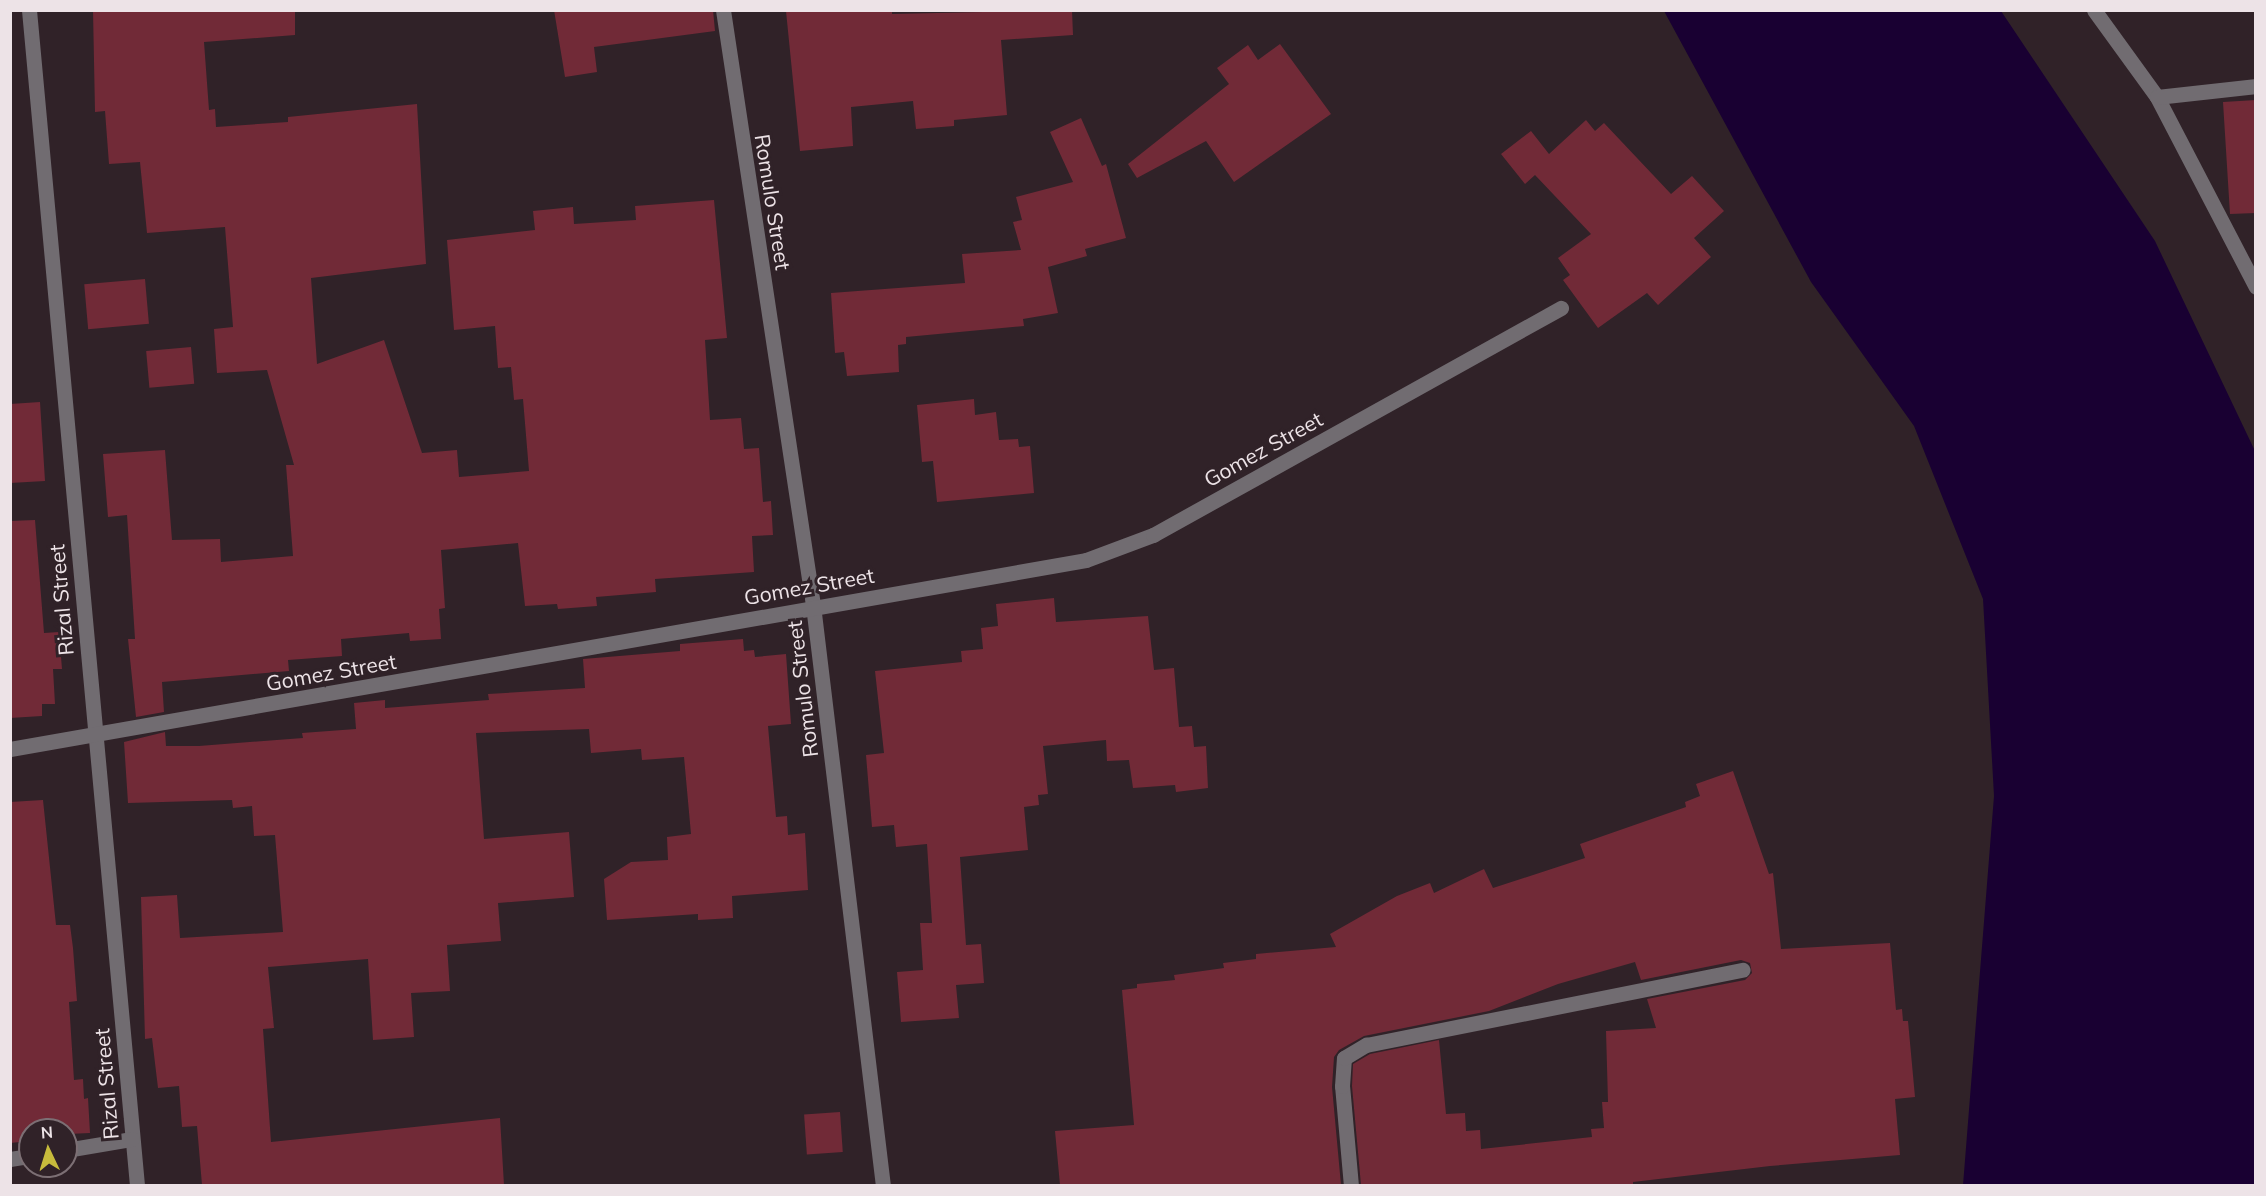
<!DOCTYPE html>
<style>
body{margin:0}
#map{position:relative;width:2266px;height:1196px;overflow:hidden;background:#302228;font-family:Mulish,sans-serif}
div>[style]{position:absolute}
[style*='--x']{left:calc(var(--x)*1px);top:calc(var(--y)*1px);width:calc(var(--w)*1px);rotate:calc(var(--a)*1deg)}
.water>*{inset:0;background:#190032}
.building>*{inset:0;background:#712a37;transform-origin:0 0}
.minor>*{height:15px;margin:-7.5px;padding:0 7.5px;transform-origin:7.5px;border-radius:7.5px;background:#716c71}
span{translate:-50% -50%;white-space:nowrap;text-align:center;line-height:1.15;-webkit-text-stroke:6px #302228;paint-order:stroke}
.street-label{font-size:21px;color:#ede3e7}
.frame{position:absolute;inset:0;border:12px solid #ede3e7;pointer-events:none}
.north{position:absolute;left:18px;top:1118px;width:60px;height:60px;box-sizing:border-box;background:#302228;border:2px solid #7c6f74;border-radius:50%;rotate:356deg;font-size:16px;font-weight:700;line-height:24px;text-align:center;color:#ede3e7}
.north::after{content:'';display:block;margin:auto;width:21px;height:27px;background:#c7bb3c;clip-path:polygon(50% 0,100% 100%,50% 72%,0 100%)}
</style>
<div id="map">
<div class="water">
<div style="clip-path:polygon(1664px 11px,2001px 11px,2155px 241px,2255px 451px,2255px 1185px,1963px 1185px,1994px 796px,1983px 599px,1914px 426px,1811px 282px)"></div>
</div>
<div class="building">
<div style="clip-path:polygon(93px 10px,295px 10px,295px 35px,204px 42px,209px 110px,215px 109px,216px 127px,288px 122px,288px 117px,417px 104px,426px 264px,311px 278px,317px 364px,384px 340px,422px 453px,457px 450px,459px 477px,529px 471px,523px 399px,514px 400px,511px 367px,498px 368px,495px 326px,454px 330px,447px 240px,535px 230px,533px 211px,573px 207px,574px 224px,636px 220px,635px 206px,714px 200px,727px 338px,705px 340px,710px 420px,741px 418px,744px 449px,759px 448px,763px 502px,771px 501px,773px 535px,752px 536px,754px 572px,655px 579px,656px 592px,596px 597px,597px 606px,558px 609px,557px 604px,525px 606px,518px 543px,441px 550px,445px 608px,439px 609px,441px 639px,410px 641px,409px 633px,341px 639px,342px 656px,288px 660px,289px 671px,162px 682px,164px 712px,136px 717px,128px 639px,135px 639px,127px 515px,108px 517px,103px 454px,165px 450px,172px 540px,220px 539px,221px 562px,293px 556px,286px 465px,294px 465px,267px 370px,217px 373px,214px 329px,233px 327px,225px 227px,147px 233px,140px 162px,109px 164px,105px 111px,95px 112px)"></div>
<div style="clip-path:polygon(554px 10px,713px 10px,715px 31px,594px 47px,597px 72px,565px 77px)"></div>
<div style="clip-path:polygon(892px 10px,892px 14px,1072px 10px,1073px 35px,1001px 40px,1007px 115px,954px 120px,954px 126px,916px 129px,913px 101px,851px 107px,853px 146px,800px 151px,786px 11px)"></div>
<div style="clip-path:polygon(1280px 44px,1331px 114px,1234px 182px,1206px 141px,1137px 178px,1128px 164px,1229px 84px,1217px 68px,1248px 45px,1258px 60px)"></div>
<div style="clip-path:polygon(2256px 100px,2256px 213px,2230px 214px,2223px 102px)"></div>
<div style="clip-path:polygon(1081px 118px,1102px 166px,1106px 164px,1126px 238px,1085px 249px,1087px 256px,1048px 267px,1058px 313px,1023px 319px,1024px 326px,906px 337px,906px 344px,898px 345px,899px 372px,847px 376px,844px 352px,835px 353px,831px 293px,965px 283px,962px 254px,1021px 250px,1013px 222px,1022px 220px,1016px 197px,1073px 182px,1050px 132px)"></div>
<div style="clip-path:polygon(1586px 120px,1595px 131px,1604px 123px,1671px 194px,1692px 176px,1724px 211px,1694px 238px,1711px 257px,1658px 305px,1647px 293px,1598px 328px,1563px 280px,1570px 275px,1558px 258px,1591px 234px,1535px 175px,1525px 184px,1501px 154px,1531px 131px,1549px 154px)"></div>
<div style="left:145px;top:279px;width:45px;height:61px;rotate:85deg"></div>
<div style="left:191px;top:347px;width:37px;height:45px;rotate:85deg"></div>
<div style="clip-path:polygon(974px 399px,975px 415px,996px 412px,999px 440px,1018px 439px,1019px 447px,1030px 446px,1034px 493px,937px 502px,933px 461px,922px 462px,917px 405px)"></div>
<div style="clip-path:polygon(40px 402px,45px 481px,10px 483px,10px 404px)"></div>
<div style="clip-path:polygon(35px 520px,44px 633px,59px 632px,62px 669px,53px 669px,55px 704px,42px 704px,42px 716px,10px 718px,10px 521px)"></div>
<div style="clip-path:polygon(1054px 598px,1056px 622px,1148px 616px,1154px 670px,1174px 668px,1179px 727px,1192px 726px,1194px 747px,1206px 746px,1208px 788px,1176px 792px,1175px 785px,1133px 788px,1129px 760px,1107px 761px,1106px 740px,1043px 746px,1048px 794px,1038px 795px,1039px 805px,1024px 807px,1028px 850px,960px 857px,966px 945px,981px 944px,984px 983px,956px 985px,959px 1018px,901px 1022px,897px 972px,923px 970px,920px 923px,932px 923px,927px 844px,896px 847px,894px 825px,872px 827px,866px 755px,884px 753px,875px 671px,962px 662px,961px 651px,983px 649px,981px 628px,998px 626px,996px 604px)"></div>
<div style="clip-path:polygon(743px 639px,744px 651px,754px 650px,755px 657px,786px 654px,791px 724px,768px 726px,776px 817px,787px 816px,788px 835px,805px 833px,808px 890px,732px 896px,733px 918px,698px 920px,698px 914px,607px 920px,604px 879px,631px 862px,668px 860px,667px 837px,691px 834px,684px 757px,642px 760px,641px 749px,591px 753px,589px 729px,476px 733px,484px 839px,569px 832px,574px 897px,498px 903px,501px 941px,447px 945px,450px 991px,411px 993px,414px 1037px,373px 1040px,368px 959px,268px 967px,274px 1028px,263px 1029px,271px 1142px,500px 1118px,504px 1185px,202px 1185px,197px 1126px,182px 1127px,179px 1086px,158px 1088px,152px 1038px,145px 1039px,141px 897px,177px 895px,180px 938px,283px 932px,275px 835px,254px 836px,252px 806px,233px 808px,232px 800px,128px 803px,124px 742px,165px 732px,166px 746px,199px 746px,303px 738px,302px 733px,356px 729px,354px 703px,385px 700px,385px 708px,489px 700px,488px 694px,585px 688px,583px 659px,680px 651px,680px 644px)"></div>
<div style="clip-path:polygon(1733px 771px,1769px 874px,1773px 873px,1781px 949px,1890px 943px,1896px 1010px,1902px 1009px,1903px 1021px,1908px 1021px,1915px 1097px,1895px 1099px,1900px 1155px,1770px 1166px,1633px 1182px,1633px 1185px,1361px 1185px,1352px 1086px,1353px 1064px,1370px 1054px,1439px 1040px,1446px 1114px,1465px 1113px,1466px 1131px,1480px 1130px,1481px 1149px,1592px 1137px,1591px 1129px,1604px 1128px,1602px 1102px,1608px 1102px,1606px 1031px,1656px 1028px,1647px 999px,1745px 980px,1752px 973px,1750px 963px,1741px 960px,1641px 980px,1635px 962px,1558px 984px,1489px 1011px,1364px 1036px,1339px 1050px,1334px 1057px,1332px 1087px,1341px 1185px,1060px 1185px,1055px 1131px,1134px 1125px,1122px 990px,1137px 988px,1137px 984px,1175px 980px,1174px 975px,1224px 968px,1223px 963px,1256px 959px,1256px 954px,1336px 947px,1330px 934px,1397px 896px,1430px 883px,1434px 893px,1484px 869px,1493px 888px,1585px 858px,1580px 844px,1686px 807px,1685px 802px,1700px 796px,1696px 784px)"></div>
<div style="clip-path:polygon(43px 800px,56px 925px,70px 925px,73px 948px,77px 1001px,69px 1002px,74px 1080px,83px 1079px,84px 1099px,88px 1098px,90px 1133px,68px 1134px,66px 1138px,66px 1130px,30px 1130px,30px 1141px,10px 1143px,10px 802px)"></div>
<div style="left:840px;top:1112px;width:40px;height:36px;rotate:86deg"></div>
</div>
<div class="minor">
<div style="--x:29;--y:10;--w:1181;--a:84.75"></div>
<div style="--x:723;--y:10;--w:602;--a:81.4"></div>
<div style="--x:813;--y:605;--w:585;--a:83.13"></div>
<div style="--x:2094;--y:10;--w:107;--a:54.1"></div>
<div style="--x:2157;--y:97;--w:214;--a:62.5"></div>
<div style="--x:2157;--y:97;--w:100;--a:-6.3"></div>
<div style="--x:10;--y:749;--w:1092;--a:-9.96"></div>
<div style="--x:1086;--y:560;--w:72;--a:-20.5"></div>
<div style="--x:1153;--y:535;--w:467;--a:-29.1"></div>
<div style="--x:66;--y:1150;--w:67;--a:-9.5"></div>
<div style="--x:10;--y:1159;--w:20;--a:-9"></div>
<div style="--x:1351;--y:1186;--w:100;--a:-95.1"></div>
<div style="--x:1342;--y:1086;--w:28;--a:-86"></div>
<div style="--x:1344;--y:1058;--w:26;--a:-31"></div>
<div style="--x:1366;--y:1045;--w:384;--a:-11.3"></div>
</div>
<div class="street-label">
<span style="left:773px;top:202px;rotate:81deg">Romulo Street</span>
<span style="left:1263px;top:449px;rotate:-29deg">Gomez Street</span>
<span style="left:809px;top:586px;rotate:-10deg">Gomez Street</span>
<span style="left:61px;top:600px;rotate:-95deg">Rizal Street</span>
<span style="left:331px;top:672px;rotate:-10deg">Gomez Street</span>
<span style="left:802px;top:689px;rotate:-97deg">Romulo Street</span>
<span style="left:106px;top:1084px;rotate:-95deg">Rizal Street</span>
</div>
<div class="frame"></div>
<div class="north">N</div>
</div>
